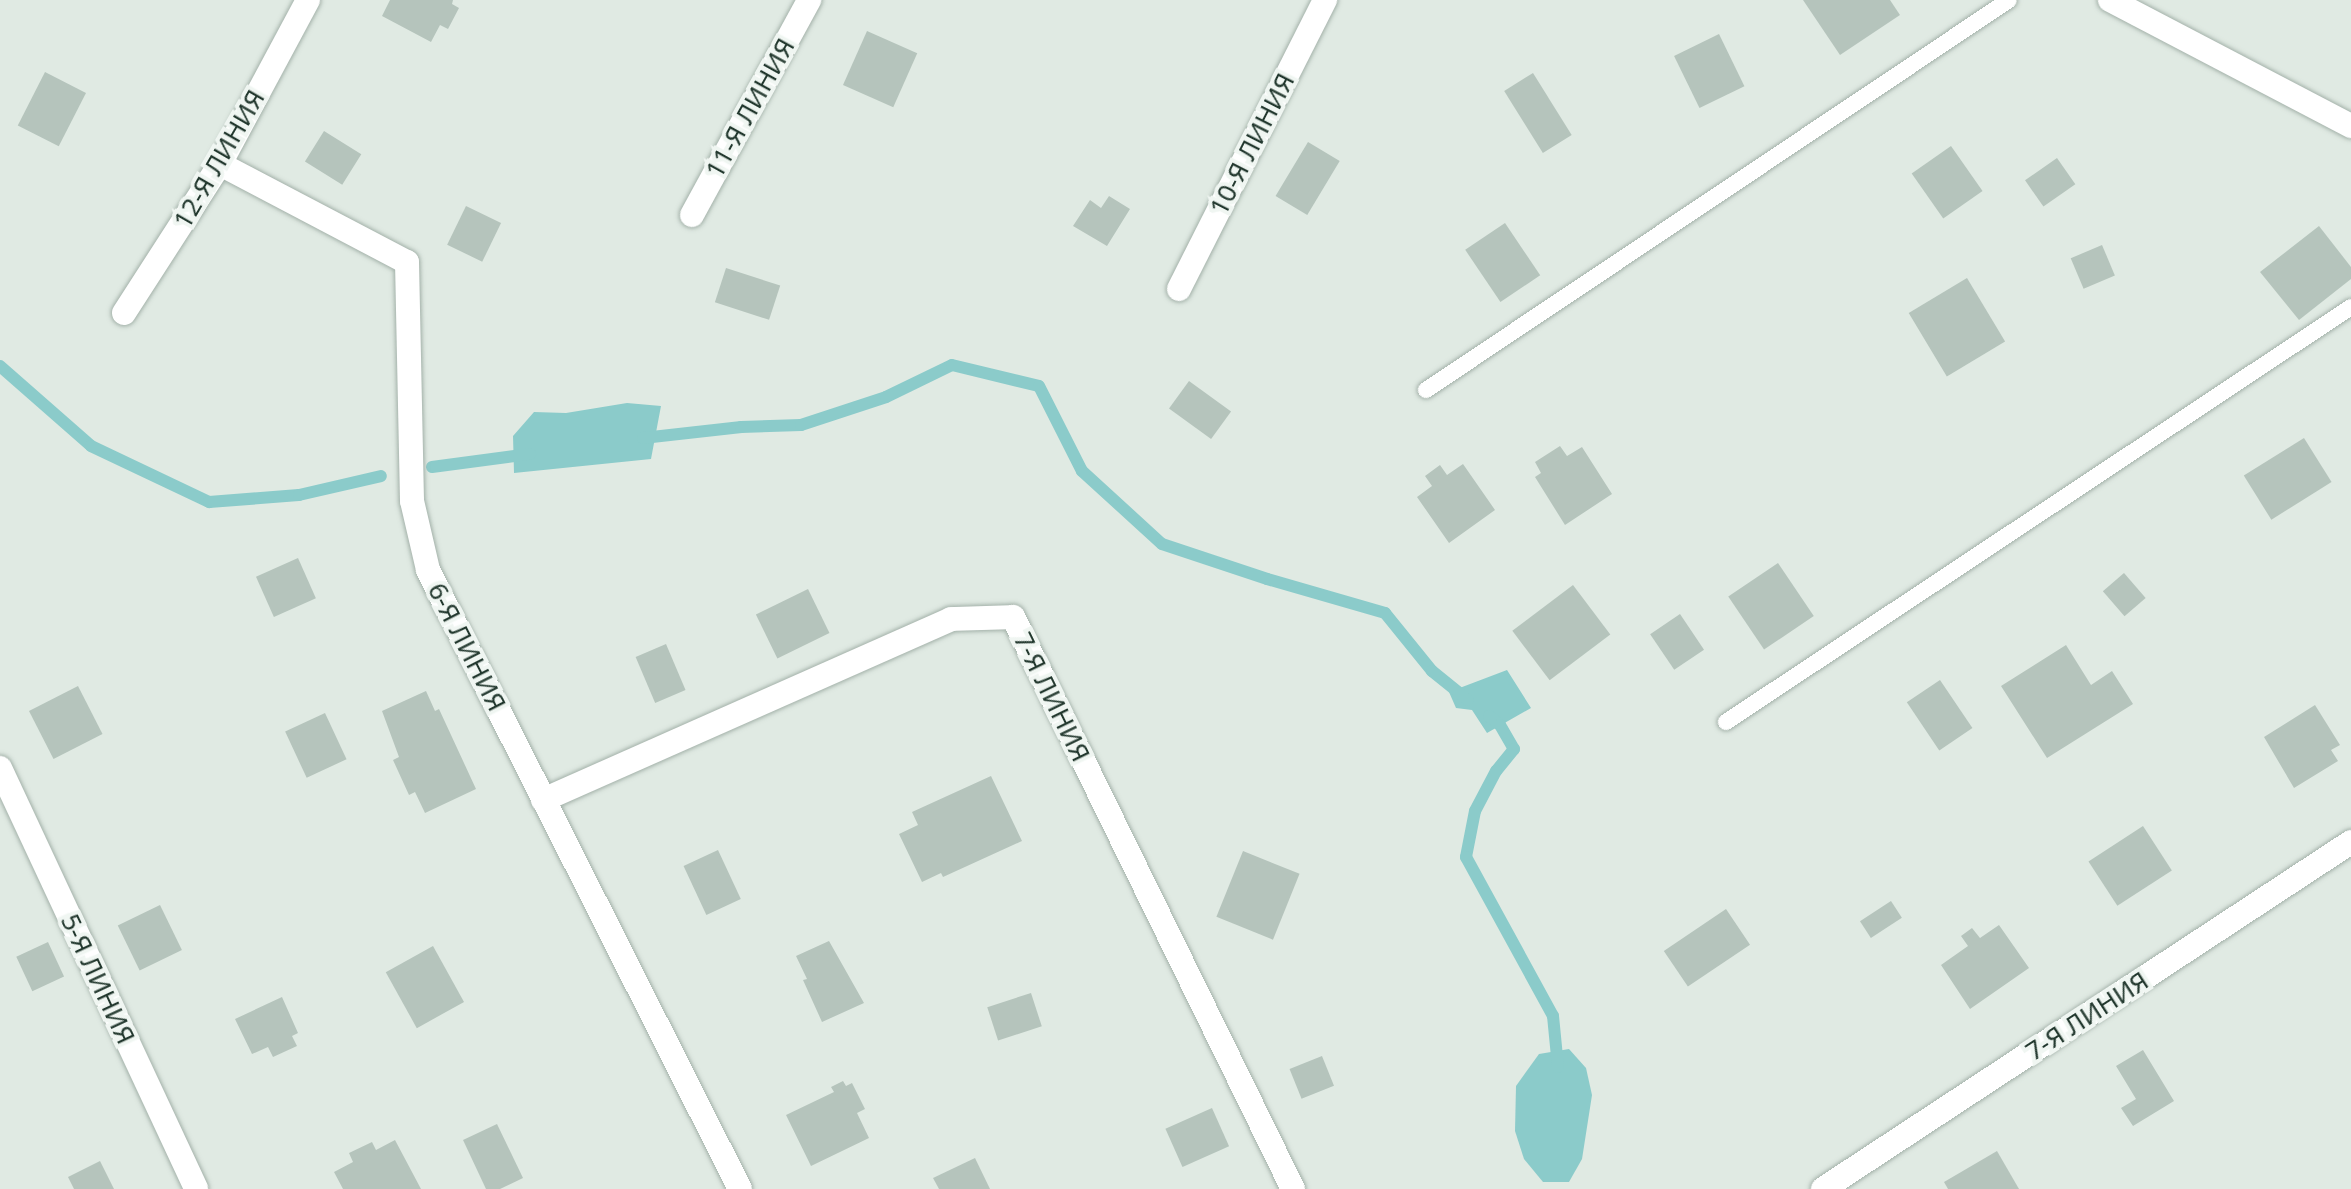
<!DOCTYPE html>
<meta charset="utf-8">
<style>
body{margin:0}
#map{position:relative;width:2351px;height:1189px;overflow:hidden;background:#e0eae3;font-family:"Noto Sans",sans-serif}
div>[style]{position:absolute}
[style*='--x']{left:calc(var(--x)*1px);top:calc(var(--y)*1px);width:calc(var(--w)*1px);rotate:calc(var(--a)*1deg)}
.water>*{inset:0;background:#8bcbca}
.stream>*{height:12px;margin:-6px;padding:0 6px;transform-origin:6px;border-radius:6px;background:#8bcbca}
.building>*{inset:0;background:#b5c4bc;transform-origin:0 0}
.roads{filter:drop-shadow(0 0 2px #a3b1a9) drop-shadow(0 0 2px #a3b1a9)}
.service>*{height:16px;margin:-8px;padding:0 8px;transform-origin:8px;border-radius:8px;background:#fff}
.minor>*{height:24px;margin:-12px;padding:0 12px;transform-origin:12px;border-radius:12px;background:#fff}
.tertiary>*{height:24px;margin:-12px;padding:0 12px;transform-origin:12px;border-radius:12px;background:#fff}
span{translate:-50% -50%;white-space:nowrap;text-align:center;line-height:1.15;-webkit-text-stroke:8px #f0f6f2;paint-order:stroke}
.street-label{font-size:26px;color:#22382e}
</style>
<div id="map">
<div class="water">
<div style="clip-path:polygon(627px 403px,661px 406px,651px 459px,514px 473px,513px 436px,534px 412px,566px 413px)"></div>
<div style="clip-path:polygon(1507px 670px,1531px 708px,1487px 733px,1472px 710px,1456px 708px,1449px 692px)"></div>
<div style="clip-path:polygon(1569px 1049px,1586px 1068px,1592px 1095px,1582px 1159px,1569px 1182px,1543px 1182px,1524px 1159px,1515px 1131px,1516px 1086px,1539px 1054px)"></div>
</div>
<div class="stream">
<div style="--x:0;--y:366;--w:121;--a:41.3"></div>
<div style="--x:91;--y:446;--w:131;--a:25.4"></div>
<div style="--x:209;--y:502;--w:90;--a:-4.4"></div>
<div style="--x:299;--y:495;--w:84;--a:-13"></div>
<div style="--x:643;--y:438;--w:99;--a:-6.4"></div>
<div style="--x:741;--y:427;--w:60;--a:-1.9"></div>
<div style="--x:801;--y:425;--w:89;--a:-18.2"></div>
<div style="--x:886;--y:397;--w:73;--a:-25.9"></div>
<div style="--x:952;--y:365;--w:89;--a:13.6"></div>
<div style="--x:1039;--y:386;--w:95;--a:63.2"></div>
<div style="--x:1082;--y:471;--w:108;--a:42.4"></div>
<div style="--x:1162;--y:544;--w:111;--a:18.4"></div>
<div style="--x:1267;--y:579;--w:123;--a:16.1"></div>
<div style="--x:1385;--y:613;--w:75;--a:51"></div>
<div style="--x:1432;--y:671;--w:46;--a:38.9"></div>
<div style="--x:432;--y:467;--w:99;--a:-7.6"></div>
<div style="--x:1489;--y:716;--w:14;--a:39"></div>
<div style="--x:1500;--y:725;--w:28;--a:60"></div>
<div style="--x:1514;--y:749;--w:28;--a:129"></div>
<div style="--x:1496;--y:771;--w:45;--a:117.7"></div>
<div style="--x:1475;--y:811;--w:47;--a:101.1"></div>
<div style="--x:1466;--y:857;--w:181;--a:61.3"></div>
<div style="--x:1553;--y:1016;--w:51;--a:84.4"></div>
</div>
<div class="building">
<div style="clip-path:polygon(390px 0,453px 0,452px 4px,459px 8px,448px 29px,440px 25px,431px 42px,382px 16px)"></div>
<div style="clip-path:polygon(1803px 0,1890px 0,1900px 15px,1840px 55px)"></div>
<div style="left:867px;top:31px;width:55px;height:59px;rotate:24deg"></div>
<div style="left:1719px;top:34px;width:58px;height:50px;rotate:64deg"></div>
<div style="left:45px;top:72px;width:46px;height:60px;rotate:27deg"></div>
<div style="left:1533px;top:73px;width:73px;height:34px;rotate:58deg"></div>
<div style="left:324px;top:131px;width:44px;height:36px;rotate:32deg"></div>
<div style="left:1308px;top:142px;width:37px;height:63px;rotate:31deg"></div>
<div style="left:1951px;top:146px;width:55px;height:48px;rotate:55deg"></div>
<div style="left:2057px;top:158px;width:32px;height:39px;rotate:55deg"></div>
<div style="clip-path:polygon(1109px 196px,1130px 209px,1107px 246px,1073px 226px,1090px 200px,1101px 208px)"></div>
<div style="left:466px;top:206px;width:39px;height:43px;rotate:26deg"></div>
<div style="left:1505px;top:223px;width:63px;height:48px;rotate:56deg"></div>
<div style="clip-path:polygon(2319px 226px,2351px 267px,2351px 279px,2299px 320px,2260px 272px)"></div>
<div style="left:2102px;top:245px;width:33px;height:34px;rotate:67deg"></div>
<div style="left:726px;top:268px;width:57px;height:36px;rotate:18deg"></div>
<div style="left:1967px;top:278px;width:74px;height:68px;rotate:59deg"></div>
<div style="left:1189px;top:381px;width:52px;height:34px;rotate:36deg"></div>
<div style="left:2304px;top:438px;width:52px;height:71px;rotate:58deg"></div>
<div style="clip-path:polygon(1560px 446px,1567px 456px,1582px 447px,1612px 494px,1565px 525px,1535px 477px,1541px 473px,1535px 462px)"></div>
<div style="clip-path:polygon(1463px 464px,1495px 510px,1449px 543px,1417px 497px,1432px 486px,1425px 476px,1440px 465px,1447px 475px)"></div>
<div style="left:298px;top:558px;width:44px;height:46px;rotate:66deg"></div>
<div style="left:1778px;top:563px;width:64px;height:60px;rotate:56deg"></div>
<div style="left:2124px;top:573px;width:33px;height:28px;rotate:49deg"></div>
<div style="left:1573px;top:585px;width:62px;height:76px;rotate:53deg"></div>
<div style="left:808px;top:589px;width:49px;height:58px;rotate:64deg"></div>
<div style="left:1680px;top:614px;width:43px;height:36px;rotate:56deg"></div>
<div style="left:666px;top:644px;width:50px;height:33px;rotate:67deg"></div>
<div style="clip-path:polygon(2066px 645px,2091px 685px,2112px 671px,2133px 704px,2047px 758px,2001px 686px)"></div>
<div style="left:1940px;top:680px;width:58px;height:40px;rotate:56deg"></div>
<div style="left:78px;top:686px;width:54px;height:55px;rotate:63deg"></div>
<div style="clip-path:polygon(426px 691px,435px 711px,439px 709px,476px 789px,425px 813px,415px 792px,409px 795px,393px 760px,399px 757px,382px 711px)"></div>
<div style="clip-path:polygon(2315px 705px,2340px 745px,2331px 750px,2338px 761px,2294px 788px,2264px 737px)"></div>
<div style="left:325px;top:713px;width:51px;height:44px;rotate:65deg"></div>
<div style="clip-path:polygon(991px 776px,1022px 841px,943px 877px,941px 873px,922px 882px,899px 834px,918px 825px,912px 812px)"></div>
<div style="left:2143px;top:826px;width:53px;height:65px;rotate:57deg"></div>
<div style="left:718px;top:850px;width:54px;height:38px;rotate:65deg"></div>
<div style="left:1243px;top:851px;width:61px;height:71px;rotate:22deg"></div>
<div style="left:1891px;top:901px;width:20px;height:37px;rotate:57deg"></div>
<div style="left:160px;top:905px;width:50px;height:47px;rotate:64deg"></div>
<div style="left:1726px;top:909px;width:43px;height:75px;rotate:56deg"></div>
<div style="clip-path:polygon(1999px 925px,2029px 968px,1970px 1009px,1941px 965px,1968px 946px,1961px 936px,1972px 928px,1980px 938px)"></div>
<div style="clip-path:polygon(829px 941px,864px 1003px,822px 1022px,803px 980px,807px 979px,796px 956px)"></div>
<div style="left:48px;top:942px;width:38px;height:35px;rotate:65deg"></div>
<div style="left:433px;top:946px;width:64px;height:54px;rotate:61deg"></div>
<div style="left:1031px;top:993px;width:35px;height:46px;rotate:72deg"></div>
<div style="clip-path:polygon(282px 997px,298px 1033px,292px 1036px,297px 1046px,273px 1057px,268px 1047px,252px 1054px,235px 1019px)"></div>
<div style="clip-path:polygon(2143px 1050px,2174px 1101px,2133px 1126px,2121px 1108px,2136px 1099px,2116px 1066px)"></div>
<div style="left:1322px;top:1056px;width:32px;height:35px;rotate:68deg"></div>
<div style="clip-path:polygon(843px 1081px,846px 1086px,852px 1083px,865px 1109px,857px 1113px,869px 1138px,811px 1166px,786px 1115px,834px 1092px,831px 1087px)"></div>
<div style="left:1212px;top:1108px;width:42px;height:51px;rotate:66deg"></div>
<div style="clip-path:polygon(497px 1124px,523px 1178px,500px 1189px,486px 1189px,463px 1140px)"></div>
<div style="clip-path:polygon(395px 1140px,421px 1189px,343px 1189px,334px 1172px,353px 1162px,349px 1153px,372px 1142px,376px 1150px)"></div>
<div style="clip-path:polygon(1997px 1151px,2019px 1189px,1948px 1189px,1944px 1182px)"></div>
<div style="clip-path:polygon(975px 1158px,990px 1189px,939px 1189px,933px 1178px)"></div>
<div style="clip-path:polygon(100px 1161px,114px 1189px,74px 1189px,68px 1177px)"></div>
</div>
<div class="roads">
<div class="service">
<div style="--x:1426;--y:390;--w:701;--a:-33.78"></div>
<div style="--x:1726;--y:722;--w:750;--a:-33.58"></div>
</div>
<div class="minor">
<div style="--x:220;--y:164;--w:211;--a:27.7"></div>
<div style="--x:407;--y:262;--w:239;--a:88.8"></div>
<div style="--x:412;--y:501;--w:71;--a:76.9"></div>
<div style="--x:428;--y:570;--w:693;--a:63.25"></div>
<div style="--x:692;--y:215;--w:245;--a:-61.4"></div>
<div style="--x:1179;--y:289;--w:324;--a:-63.2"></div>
<div style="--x:124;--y:313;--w:177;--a:-57.2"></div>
<div style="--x:220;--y:164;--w:186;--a:-61.8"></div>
<div style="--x:0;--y:768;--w:464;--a:65"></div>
<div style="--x:543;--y:800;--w:446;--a:-23.9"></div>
<div style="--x:951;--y:619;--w:62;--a:-1.8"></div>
<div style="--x:1013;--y:617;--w:637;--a:63.92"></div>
<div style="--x:1823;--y:1189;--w:632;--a:-33.31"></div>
</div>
<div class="tertiary">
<div style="--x:2110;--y:0;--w:272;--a:27.6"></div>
</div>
</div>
<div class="street-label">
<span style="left:750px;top:108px;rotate:-61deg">11-Я ЛИНИЯ</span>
<span style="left:1252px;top:144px;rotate:-63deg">10-Я ЛИНИЯ</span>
<span style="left:219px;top:159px;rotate:-60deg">12-Я ЛИНИЯ</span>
<span style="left:467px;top:647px;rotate:63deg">6-Я ЛИНИЯ</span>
<span style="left:1052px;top:697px;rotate:64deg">7-Я ЛИНИЯ</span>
<span style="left:98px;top:979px;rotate:65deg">5-Я ЛИНИЯ</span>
<span style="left:2087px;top:1016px;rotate:-33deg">7-Я ЛИНИЯ</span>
</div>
</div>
